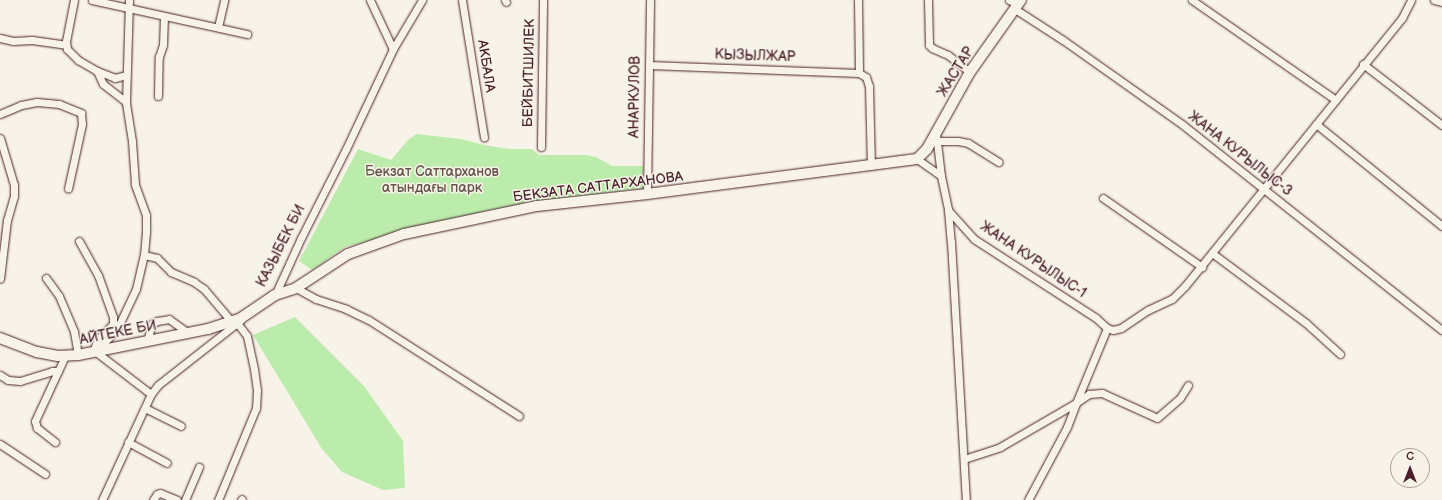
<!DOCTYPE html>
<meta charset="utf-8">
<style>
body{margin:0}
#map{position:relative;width:1442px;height:500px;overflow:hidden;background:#f7f3e8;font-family:"Balsamiq Sans",sans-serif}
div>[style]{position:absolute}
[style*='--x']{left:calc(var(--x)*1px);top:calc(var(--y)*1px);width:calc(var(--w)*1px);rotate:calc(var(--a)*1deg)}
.green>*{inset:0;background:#bcecab}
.roads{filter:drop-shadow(0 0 1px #4a1f2b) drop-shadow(0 0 1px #4a1f2b)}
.street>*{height:7px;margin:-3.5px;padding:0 3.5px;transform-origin:3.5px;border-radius:3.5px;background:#f7f3e8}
.secondary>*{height:10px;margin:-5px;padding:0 5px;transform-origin:5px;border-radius:5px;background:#f7f3e8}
span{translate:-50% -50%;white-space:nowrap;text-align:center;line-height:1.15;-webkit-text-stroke:3px #f7f3e8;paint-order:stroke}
.street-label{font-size:14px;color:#4a1f2b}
.park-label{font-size:14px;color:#66524b}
.north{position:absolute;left:1390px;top:448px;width:40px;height:40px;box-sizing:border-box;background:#f7f3e8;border:1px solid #b29e9c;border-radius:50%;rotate:0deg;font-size:11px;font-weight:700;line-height:16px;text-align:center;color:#4a1f2b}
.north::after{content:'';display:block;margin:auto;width:14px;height:18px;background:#4a1f2b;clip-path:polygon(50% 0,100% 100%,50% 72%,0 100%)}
</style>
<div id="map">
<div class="green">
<div style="clip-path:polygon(416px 134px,461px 139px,484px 145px,509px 149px,532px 149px,539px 155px,586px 155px,596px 157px,612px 166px,643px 166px,644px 188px,553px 199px,490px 210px,345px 247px,312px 270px,299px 261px,358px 149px,391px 160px,408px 140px)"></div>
<div style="clip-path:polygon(295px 317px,364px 386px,403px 441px,405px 488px,383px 490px,342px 472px,322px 449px,253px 335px)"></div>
</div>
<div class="roads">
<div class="street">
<div style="--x:74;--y:0;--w:42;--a:101"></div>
<div style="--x:66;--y:41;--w:8;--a:83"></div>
<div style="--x:67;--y:49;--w:16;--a:45"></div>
<div style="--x:78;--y:60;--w:22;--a:30"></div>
<div style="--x:97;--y:71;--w:19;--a:21"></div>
<div style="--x:115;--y:78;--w:11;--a:-15"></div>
<div style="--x:92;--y:0;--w:159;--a:12.4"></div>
<div style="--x:370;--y:0;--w:54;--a:64.9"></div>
<div style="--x:462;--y:0;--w:139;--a:80.9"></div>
<div style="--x:505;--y:0;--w:2;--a:63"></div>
<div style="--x:858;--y:0;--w:73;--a:89.2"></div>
<div style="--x:928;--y:0;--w:45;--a:88.7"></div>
<div style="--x:929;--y:45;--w:4;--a:45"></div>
<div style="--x:932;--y:48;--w:17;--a:24"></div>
<div style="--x:948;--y:55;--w:28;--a:38"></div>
<div style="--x:1009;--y:0;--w:10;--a:24"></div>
<div style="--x:1192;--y:0;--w:175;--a:34.8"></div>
<div style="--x:1434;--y:0;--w:8;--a:14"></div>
<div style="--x:1015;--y:9;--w:57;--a:32.9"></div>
<div style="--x:1063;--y:40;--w:147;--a:35.3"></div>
<div style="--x:1183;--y:125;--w:330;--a:38.4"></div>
<div style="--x:218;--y:27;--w:28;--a:-77"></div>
<div style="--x:0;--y:38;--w:13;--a:13"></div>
<div style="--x:13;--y:41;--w:19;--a:-3"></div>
<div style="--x:32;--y:40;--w:34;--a:8"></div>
<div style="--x:1363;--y:64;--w:100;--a:37.7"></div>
<div style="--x:649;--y:65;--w:210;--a:2.2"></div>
<div style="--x:97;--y:71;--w:14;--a:65"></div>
<div style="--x:103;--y:84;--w:29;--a:38"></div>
<div style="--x:859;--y:73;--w:8;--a:30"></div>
<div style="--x:866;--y:77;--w:9;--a:72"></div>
<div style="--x:869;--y:86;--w:80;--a:88.6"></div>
<div style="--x:158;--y:96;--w:39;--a:-89"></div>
<div style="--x:159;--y:57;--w:13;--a:-72"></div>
<div style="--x:163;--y:45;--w:29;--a:-88"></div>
<div style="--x:0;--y:114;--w:23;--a:-23"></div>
<div style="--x:21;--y:105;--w:16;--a:-11"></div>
<div style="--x:37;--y:102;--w:22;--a:5"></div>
<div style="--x:59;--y:104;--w:24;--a:22"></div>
<div style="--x:81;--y:113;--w:11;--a:85"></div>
<div style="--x:82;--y:124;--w:66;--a:102.2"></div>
<div style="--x:1316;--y:124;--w:162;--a:39"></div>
<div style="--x:936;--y:134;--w:42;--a:83.2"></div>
<div style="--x:941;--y:176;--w:35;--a:78"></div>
<div style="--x:948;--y:210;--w:32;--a:85"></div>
<div style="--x:951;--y:242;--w:258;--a:86.7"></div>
<div style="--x:0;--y:138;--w:49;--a:73.4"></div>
<div style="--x:14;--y:185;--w:11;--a:90"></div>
<div style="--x:14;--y:196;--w:25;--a:106"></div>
<div style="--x:7;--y:220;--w:59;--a:96.8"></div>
<div style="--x:936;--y:141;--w:22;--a:0"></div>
<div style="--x:958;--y:141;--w:10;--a:11"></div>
<div style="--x:968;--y:143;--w:36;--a:32"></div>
<div style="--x:541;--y:147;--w:147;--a:-89.2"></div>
<div style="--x:917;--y:159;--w:29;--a:35"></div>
<div style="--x:647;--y:194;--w:194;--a:-89.1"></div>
<div style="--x:1103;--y:198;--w:121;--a:34.9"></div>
<div style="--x:948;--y:210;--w:39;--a:48"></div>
<div style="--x:974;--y:239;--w:145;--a:32.9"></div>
<div style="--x:1096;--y:318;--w:15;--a:42"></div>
<div style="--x:1107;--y:328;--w:6;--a:18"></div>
<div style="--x:1113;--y:330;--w:8;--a:-14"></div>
<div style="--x:1121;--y:328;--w:32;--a:-34"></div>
<div style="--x:1148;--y:310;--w:26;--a:-25"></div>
<div style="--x:1172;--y:299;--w:18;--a:-45"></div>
<div style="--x:1185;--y:286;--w:345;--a:-51"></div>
<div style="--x:1402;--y:18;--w:20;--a:-63"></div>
<div style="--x:79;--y:241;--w:39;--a:61"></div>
<div style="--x:98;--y:275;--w:45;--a:70.3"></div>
<div style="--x:113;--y:317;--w:7;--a:90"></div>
<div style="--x:113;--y:324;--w:23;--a:135"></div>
<div style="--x:97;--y:340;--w:7;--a:106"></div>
<div style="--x:95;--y:347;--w:5;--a:79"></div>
<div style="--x:96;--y:352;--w:69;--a:37.4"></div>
<div style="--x:1212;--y:253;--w:117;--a:36.7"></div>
<div style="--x:1306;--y:323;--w:46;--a:42.4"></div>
<div style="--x:144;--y:255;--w:13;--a:13"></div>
<div style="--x:157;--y:258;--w:20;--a:45"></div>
<div style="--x:171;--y:272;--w:25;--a:23"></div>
<div style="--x:194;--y:282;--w:12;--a:35"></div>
<div style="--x:204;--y:289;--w:43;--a:49.7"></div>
<div style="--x:46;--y:278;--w:22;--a:54"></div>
<div style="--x:59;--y:296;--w:39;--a:67"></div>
<div style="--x:74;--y:332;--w:23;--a:80"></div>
<div style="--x:296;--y:288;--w:23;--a:29"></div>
<div style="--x:316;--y:299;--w:32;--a:18"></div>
<div style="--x:346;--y:309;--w:25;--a:26"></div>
<div style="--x:369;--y:320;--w:178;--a:32.6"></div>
<div style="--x:275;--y:295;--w:63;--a:-65.5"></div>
<div style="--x:301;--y:238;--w:100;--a:-63.2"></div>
<div style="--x:346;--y:149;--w:110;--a:-64.8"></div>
<div style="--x:393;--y:49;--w:57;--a:-59.4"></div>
<div style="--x:147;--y:341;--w:18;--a:-74"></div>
<div style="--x:152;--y:324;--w:6;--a:-31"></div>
<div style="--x:157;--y:321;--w:12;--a:-9"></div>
<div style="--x:169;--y:319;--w:24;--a:36"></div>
<div style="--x:96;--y:351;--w:30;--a:-46"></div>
<div style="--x:117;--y:329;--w:44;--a:-64.6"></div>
<div style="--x:136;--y:289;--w:35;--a:-77"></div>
<div style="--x:144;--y:255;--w:25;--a:-85"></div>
<div style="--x:146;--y:230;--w:15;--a:-90"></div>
<div style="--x:146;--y:215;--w:33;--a:-110"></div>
<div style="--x:135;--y:184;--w:43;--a:-94"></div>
<div style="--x:132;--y:141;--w:39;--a:-99"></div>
<div style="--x:126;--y:102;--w:102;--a:-88.3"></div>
<div style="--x:0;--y:375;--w:9;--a:32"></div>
<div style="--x:8;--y:380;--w:12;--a:5"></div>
<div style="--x:20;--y:381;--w:34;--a:-17"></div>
<div style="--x:52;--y:371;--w:6;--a:0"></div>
<div style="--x:145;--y:408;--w:40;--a:26.6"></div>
<div style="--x:55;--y:442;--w:23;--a:-142"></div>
<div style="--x:37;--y:428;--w:7;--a:-106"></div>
<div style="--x:35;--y:421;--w:72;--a:-65.2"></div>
<div style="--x:128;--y:442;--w:44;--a:28.3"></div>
<div style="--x:0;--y:444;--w:54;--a:33.7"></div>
<div style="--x:964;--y:459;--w:38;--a:-18"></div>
<div style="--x:1000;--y:447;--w:88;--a:-30.1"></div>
<div style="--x:1076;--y:403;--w:81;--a:-67.5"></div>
<div style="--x:102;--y:500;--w:117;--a:-65.2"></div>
<div style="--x:151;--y:394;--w:11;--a:-52"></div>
<div style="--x:158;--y:385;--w:100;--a:-38.1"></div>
<div style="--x:237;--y:323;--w:16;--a:52"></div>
<div style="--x:247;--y:336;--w:34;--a:78"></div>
<div style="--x:254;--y:369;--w:21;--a:82"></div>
<div style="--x:257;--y:390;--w:18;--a:93"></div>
<div style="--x:256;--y:408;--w:100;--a:112.4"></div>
<div style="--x:153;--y:500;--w:7;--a:-56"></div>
<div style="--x:157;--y:494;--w:3;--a:-18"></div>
<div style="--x:160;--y:493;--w:18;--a:22"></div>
<div style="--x:185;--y:500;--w:36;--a:-67"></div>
<div style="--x:241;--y:500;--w:1;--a:-45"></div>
<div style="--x:1028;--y:500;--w:83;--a:-61.9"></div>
<div style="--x:1067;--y:427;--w:26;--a:-69"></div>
<div style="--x:1076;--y:403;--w:16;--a:-35"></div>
<div style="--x:1089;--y:394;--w:13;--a:-4"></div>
<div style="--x:1102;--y:393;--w:60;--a:24.4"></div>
<div style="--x:1157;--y:418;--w:30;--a:-41"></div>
<div style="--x:1180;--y:398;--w:15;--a:-58"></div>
</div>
<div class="secondary">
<div style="--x:237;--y:323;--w:6;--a:-51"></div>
<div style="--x:241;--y:318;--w:41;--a:-34.1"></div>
<div style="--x:275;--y:295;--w:22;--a:-18"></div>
<div style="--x:296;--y:288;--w:62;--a:-33.2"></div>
<div style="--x:348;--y:254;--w:59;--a:-19.7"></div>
<div style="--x:404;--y:234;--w:136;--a:-11.9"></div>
<div style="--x:537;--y:206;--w:111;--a:-6.2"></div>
<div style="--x:647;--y:194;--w:272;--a:-7.4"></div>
<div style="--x:917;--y:159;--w:14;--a:-45"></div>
<div style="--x:927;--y:149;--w:88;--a:-60.8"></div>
<div style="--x:970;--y:72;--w:88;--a:-54.7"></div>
<div style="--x:0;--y:338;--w:40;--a:21"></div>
<div style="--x:37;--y:352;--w:21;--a:11"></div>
<div style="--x:58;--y:356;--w:20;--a:-3"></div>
<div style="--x:78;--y:355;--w:133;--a:-11.3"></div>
<div style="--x:208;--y:329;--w:35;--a:-18"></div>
</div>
</div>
<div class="street-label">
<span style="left:755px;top:56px;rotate:2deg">КЫЗЫЛЖАР</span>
<span style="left:486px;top:66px;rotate:81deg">АКБАЛА</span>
<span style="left:956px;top:72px;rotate:-58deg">ЖАСТАР</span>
<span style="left:529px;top:73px;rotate:-89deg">БЕЙБИТШИЛЕК</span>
<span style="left:635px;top:97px;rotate:-89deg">АНАРКУЛОВ</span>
<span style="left:1240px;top:154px;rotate:38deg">ЖАНА КУРЫЛЫС-3</span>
<span style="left:598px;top:187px;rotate:-7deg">БЕКЗАТА САТТАРХАНОВА</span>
<span style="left:281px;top:246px;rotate:-63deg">КАЗЫБЕК БИ</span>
<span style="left:1033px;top:260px;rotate:34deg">ЖАНА КУРЫЛЫС-1</span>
<span style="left:118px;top:333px;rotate:-11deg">АЙТЕКЕ БИ</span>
</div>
<div class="park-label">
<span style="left:432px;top:180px">Бекзат Саттарханов<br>атындағы парк</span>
</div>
<div class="north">С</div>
</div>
